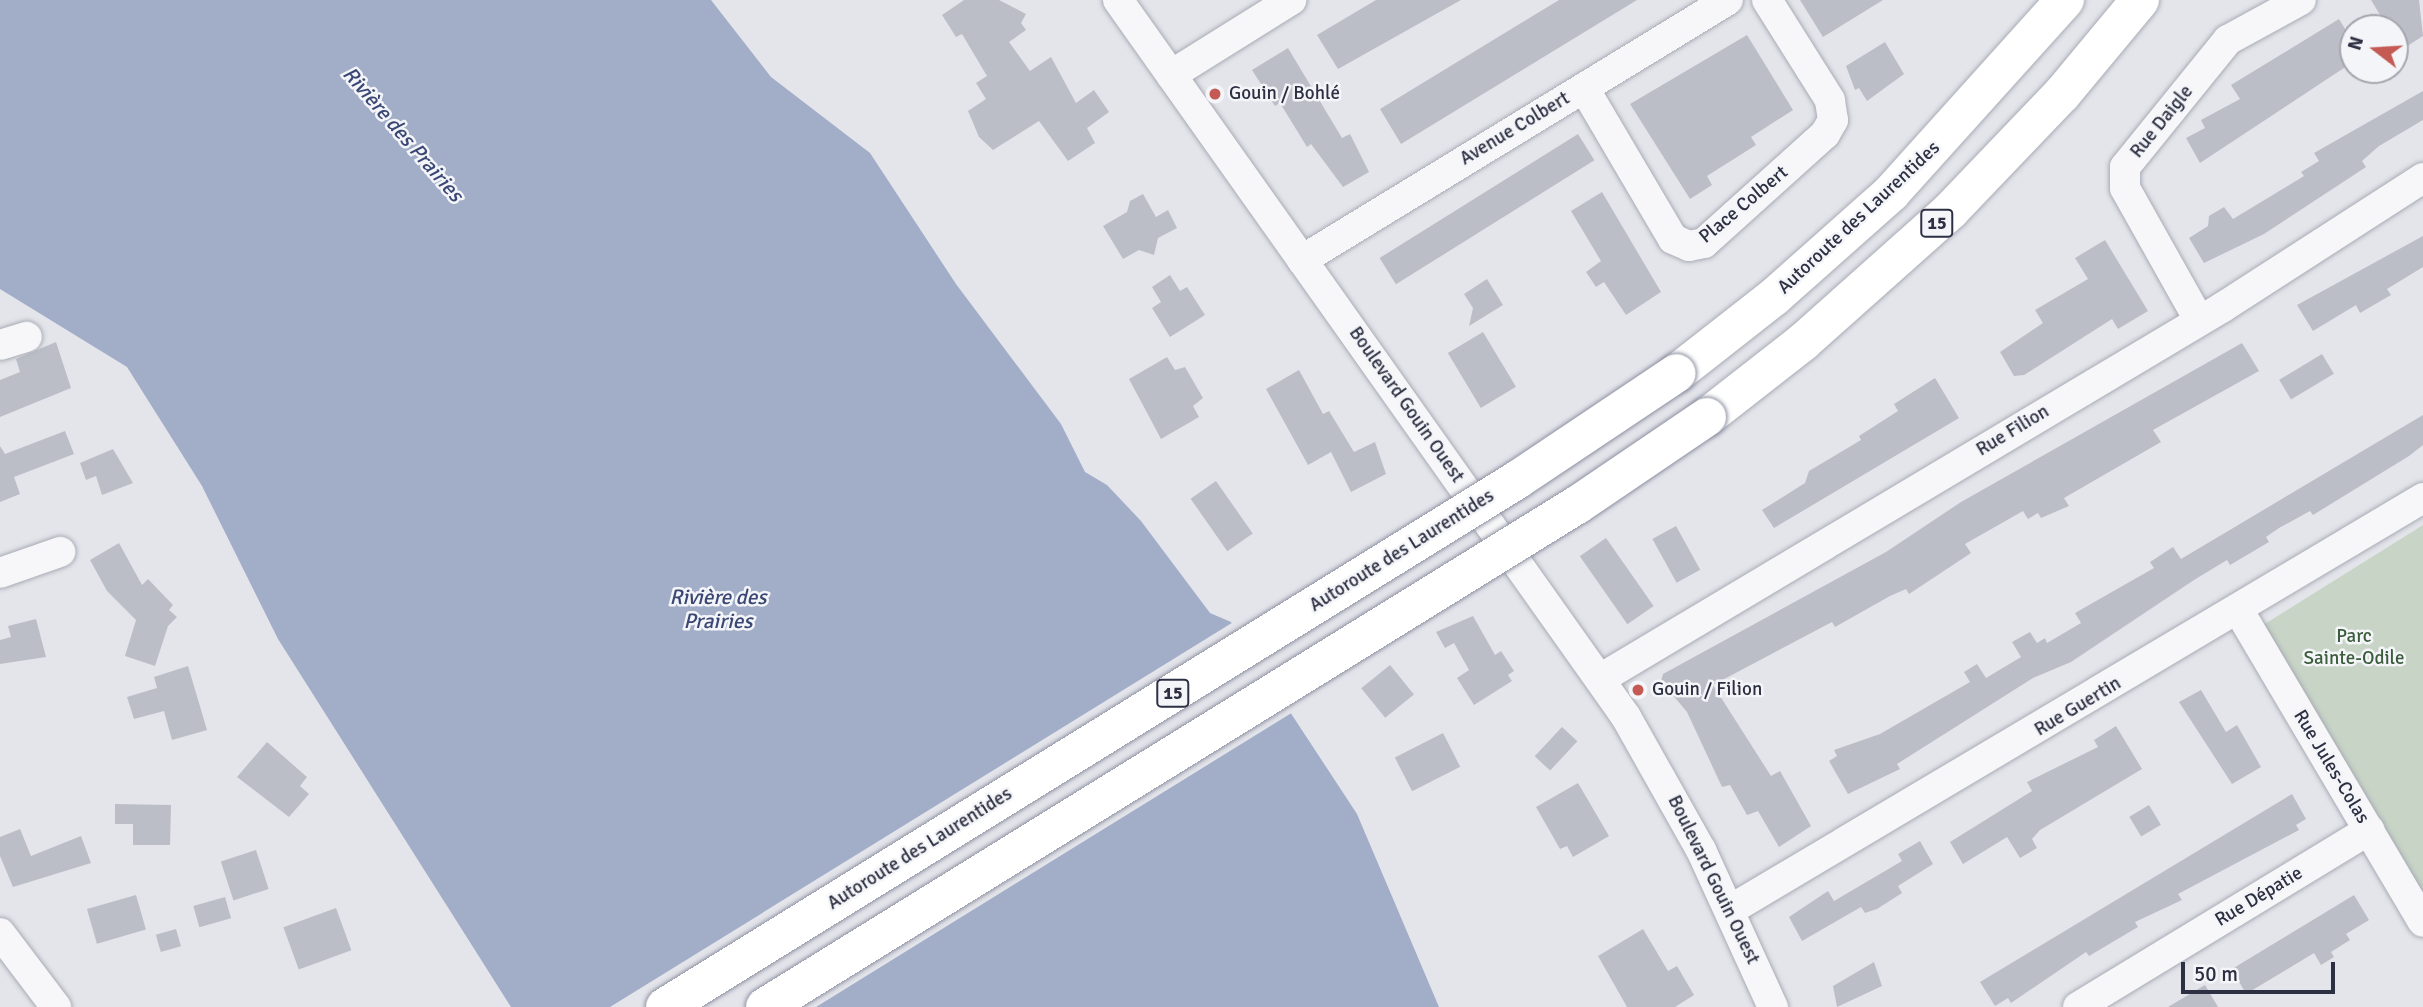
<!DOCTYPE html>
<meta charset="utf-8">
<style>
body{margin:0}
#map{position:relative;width:2423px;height:1007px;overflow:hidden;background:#e4e5eb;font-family:Signika,sans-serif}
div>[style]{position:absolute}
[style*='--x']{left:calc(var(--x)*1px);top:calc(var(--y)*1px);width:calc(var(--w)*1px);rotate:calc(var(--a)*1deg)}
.green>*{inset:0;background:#c7d4c6}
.water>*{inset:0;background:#a2adc8}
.pier>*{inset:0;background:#e4e5eb}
.building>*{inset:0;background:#bcbec7;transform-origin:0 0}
.roads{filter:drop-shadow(0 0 2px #a9abb5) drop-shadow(0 0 2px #a9abb5)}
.minor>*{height:30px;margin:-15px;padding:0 15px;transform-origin:15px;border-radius:15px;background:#f7f7f9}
.highway>*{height:38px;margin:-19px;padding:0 19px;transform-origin:19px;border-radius:19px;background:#fff}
.bridges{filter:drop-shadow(0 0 2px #8d90a1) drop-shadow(0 0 2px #8d90a1)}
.highway-bridge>*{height:38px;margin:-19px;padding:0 19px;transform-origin:19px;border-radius:19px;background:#fff}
.dots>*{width:19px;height:19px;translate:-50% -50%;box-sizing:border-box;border:4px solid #f4f5f8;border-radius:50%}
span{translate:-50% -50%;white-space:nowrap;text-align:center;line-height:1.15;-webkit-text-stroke:5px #f4f5f8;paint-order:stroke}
.shield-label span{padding:2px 5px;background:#f4f5f8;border:2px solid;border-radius:5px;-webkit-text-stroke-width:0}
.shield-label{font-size:18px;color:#2d3042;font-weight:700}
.poi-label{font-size:19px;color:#2d3042}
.left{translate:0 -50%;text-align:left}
.street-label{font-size:19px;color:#2d3042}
.park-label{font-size:19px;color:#3b5d3c}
.water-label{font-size:21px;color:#3a4774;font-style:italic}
.north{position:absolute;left:2339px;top:14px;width:70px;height:70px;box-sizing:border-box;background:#f4f5f8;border:2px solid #a4a6af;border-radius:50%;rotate:287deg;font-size:19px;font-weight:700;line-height:28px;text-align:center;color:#2d3042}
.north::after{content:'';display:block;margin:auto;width:24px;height:32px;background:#c55a54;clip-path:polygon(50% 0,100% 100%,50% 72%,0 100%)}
.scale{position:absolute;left:2181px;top:962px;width:154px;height:32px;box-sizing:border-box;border:4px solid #2d3042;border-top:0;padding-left:9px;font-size:21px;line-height:24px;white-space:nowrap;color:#2d3042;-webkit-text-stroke:5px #f4f5f8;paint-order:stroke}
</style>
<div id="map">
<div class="green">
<div style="clip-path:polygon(2423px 525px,2423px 898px,2263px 625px)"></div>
</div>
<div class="water">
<div style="clip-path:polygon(0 0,711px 0,771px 77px,870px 153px,956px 284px,1061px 424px,1085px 472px,1107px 485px,1141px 521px,1210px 613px,1231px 622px,1357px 814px,1439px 1007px,511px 1007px,278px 639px,202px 486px,127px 367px,0 289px)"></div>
</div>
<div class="pier">
<div style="clip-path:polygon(1235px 621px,1293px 712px,816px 1007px,610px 1007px)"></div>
</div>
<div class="building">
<div style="clip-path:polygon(964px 0,999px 0,1026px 14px,1021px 23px,1026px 30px,1009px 42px,1030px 71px,1051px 57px,1076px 103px,1094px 90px,1109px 112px,1087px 128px,1095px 143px,1068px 161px,1039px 121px,993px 150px,979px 137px,968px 111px,986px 99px,976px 83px,987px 76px,962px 34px,956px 37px,942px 15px)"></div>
<div style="clip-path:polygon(1376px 0,1461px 0,1338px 69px,1317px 35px)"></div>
<div style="clip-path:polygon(1559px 0,1637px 0,1401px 144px,1380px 109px)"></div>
<div style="clip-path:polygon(1800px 0,1883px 0,1823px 37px)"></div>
<div style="clip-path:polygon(2371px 0,2419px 0,2423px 36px,2401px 50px,2395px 28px,2388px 28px)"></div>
<div style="clip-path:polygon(2339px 19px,2353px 42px,2353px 62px,2200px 163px,2186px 138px,2205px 128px,2201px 120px,2240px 99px,2231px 85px)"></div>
<div style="clip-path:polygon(1747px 35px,1793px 110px,1751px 137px,1756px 145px,1707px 176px,1712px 185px,1690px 199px,1630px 104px)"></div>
<div style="clip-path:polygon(1885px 42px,1904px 74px,1867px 101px,1859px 88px,1855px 90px,1846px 66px)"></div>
<div style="clip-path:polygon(1288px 48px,1342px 138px,1350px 134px,1369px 172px,1343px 187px,1311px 144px,1307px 147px,1280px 103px,1275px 106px,1252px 70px)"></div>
<div style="clip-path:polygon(2423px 91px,2423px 120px,2379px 146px,2362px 161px,2366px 167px,2264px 234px,2204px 263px,2189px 238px,2208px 226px,2209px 216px,2224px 207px,2233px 219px,2304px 176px,2301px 172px,2319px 161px,2314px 153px)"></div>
<div style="left:1578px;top:134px;width:31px;height:234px;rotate:58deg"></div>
<div style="clip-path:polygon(1602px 192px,1661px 292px,1626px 315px,1604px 282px,1596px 287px,1586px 272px,1601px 261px,1571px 211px)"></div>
<div style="clip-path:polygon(1143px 194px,1156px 217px,1168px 210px,1177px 228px,1158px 238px,1154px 255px,1139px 250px,1123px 259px,1103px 226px,1127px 212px,1130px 201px)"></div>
<div style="clip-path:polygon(2423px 236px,2423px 267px,2387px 289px,2391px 295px,2360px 313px,2356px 305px,2313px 331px,2297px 305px)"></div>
<div style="clip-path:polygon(2105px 240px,2148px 311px,2118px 329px,2112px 319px,2024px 375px,2014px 376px,2000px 352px,2043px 323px,2035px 310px,2088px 279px,2075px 258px)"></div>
<div style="clip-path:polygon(1170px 275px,1180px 291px,1187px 287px,1205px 315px,1170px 337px,1152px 308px,1161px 302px,1152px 287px)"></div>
<div style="clip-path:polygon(1487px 279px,1503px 305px,1469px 326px,1473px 308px,1464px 294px)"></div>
<div style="left:1483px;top:332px;width:64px;height:41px;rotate:59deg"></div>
<div style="clip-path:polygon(56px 342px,71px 388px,0 417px,0 380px,20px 372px,16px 359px)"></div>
<div style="clip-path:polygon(2242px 343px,2259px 371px,2153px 430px,2161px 442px,2064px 498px,2069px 506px,2041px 518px,2038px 513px,2028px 519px,2023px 511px,1965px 544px,1971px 553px,1909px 594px,1906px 589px,1890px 596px,1835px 627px,1832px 622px,1713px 685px,1771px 776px,1780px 771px,1811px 826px,1779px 847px,1758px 811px,1747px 815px,1730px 785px,1722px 787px,1687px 712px,1661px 681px,1663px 674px,1886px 552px,1961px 502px)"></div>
<div style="left:2322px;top:354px;width:23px;height:50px;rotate:59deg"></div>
<div style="clip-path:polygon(1167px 357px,1175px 370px,1185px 367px,1203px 398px,1193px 406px,1199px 417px,1161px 439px,1129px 379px)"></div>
<div style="clip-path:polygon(1299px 370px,1323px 414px,1329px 411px,1354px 452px,1375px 442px,1386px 474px,1351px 492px,1331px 452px,1308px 465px,1266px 389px)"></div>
<div style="clip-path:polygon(1935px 378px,1959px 418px,1774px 528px,1762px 510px,1805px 483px,1809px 471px,1861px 440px,1859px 436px,1898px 411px,1894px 404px)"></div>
<div style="clip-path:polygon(2423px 415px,2423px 445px,2409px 456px,2313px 515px,2310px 511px,2279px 528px,2266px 537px,2269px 542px,2230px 565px,2227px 560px,2194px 580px,2071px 662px,2033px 678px,1897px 764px,1900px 769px,1848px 794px,1829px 761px,1837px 756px,1834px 750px,1880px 734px,1970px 682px,1964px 672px,1977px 664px,1986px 678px,2021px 657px,2012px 642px,2030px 632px,2037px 643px,2045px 638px,2047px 643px,2081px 623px,2075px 613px,2154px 568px,2150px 562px,2173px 547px,2181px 559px)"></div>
<div style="clip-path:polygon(65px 431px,74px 454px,14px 477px,20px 494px,0 502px,0 446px,5px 454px)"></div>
<div style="clip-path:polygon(113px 449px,133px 483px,102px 495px,96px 476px,86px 480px,80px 463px)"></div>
<div style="left:1216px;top:481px;width:64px;height:31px;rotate:55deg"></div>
<div style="left:1676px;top:526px;width:50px;height:27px;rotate:61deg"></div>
<div style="left:1606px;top:538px;width:83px;height:32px;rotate:55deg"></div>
<div style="clip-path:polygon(119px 543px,142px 585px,148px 579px,173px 605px,169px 610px,177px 617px,168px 626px,155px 666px,125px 656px,136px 620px,107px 591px,90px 560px)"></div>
<div style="clip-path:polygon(1473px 616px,1495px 655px,1501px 651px,1514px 671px,1508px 675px,1512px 681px,1474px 705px,1457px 678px,1469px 670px,1454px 643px,1445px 648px,1436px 632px)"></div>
<div style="clip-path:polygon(36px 619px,46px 657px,0 664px,0 640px,11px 637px,8px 626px)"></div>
<div style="left:1390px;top:665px;width:38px;height:37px;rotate:51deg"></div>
<div style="clip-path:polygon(188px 666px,207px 730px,172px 740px,164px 711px,134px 719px,127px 697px,157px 688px,154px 677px)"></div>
<div style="clip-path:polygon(2201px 690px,2226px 732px,2237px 725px,2261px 767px,2232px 784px,2179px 702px)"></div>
<div style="clip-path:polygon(2116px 726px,2142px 769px,2040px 830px,2032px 839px,2037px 848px,2020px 858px,2007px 837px,1963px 864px,1950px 842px,2032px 791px,2027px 782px,2098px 747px,2094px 740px)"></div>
<div style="left:1562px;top:727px;width:21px;height:40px;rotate:43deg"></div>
<div style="left:1443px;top:733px;width:38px;height:54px;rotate:63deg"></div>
<div style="clip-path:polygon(267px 742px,307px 777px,300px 786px,309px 794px,289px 817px,237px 777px)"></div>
<div style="clip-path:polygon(1578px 783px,1609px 836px,1573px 857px,1567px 846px,1560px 849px,1536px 807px)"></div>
<div style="clip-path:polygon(2292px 794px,2306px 819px,2296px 825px,2299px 830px,2178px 894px,2182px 900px,2135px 922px,2138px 927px,2089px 956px,2086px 952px,2011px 1003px,2008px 998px,1995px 1006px,1980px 982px)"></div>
<div style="clip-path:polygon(115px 804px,171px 805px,170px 845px,133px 845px,133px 824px,115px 824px)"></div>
<div style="left:2149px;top:805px;width:23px;height:23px;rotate:59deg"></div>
<div style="clip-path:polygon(20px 829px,31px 856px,81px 836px,91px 863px,13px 887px,0 856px,0 837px)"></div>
<div style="clip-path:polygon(1920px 841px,1933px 864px,1898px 886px,1902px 893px,1877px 909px,1865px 913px,1861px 907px,1802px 941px,1789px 917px,1828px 891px,1834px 901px,1902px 861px,1898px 854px)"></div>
<div style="left:256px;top:850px;width:41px;height:37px;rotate:72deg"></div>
<div style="left:136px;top:895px;width:36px;height:51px;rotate:74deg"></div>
<div style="clip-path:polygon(2354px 895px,2369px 920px,2346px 934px,2350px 940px,2331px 952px,2334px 957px,2321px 965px,2314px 953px,2246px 994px,2232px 969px)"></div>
<div style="left:225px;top:897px;width:22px;height:33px;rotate:74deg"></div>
<div style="left:336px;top:908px;width:45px;height:56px;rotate:70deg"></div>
<div style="left:176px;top:929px;width:18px;height:21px;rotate:74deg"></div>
<div style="clip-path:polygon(1643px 929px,1668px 971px,1677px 966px,1694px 995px,1675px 1007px,1627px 1007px,1598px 956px)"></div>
<div style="clip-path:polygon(1874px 962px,1882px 986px,1837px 1007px,1833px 986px)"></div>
<div style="clip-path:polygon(2205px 985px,2218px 1007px,2168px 1007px)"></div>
</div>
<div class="roads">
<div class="minor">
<div style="--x:1118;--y:0;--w:879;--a:54.68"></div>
<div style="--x:1626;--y:717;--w:153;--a:60.6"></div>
<div style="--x:1701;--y:850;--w:173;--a:65.4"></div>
<div style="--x:1171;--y:75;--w:142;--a:-32"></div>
<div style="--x:1584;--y:88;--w:175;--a:59.5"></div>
<div style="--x:1673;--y:239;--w:17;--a:24"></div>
<div style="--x:1689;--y:246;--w:15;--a:-11"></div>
<div style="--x:1704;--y:243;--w:163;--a:-42"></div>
<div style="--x:1825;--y:134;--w:16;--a:-60"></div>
<div style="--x:1833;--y:120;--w:20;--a:-99"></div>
<div style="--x:1830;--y:100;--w:118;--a:-122.2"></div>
<div style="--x:1302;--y:260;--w:499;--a:-31.4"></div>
<div style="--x:2199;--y:320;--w:151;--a:-119.3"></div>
<div style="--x:2125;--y:188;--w:21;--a:-90"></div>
<div style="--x:2125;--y:167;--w:164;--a:-51"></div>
<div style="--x:2228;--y:40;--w:83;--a:-28.7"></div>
<div style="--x:0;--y:345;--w:28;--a:-17"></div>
<div style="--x:0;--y:573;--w:64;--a:-19.3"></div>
<div style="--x:2239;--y:611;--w:361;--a:59.4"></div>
<div style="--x:1600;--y:679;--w:726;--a:-30.84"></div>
<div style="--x:2223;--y:307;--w:238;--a:-32.8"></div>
<div style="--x:1730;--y:910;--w:806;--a:-30.73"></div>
<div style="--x:0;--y:933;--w:93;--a:52.9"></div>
<div style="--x:2078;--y:1007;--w:341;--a:-31.3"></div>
</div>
<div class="highway">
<div style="--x:1677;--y:373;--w:123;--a:-38.1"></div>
<div style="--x:1774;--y:297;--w:157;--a:-41.6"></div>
<div style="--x:1891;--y:193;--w:260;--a:-48"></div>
<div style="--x:1707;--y:417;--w:122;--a:-38"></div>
<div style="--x:1803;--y:342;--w:198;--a:-41.7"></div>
<div style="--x:1951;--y:210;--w:161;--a:-46.3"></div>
<div style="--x:2062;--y:94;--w:122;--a:-50.3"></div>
</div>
</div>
<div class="bridges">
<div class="highway-bridge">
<div style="--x:665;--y:1007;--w:1002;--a:-31.74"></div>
<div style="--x:1517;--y:480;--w:192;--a:-33.8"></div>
<div style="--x:765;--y:1007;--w:955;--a:-31.73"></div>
<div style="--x:1577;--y:505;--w:157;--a:-34.1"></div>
</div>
</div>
<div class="dots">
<div style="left:1215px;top:94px;background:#c55a54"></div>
<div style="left:1638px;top:690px;background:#c55a54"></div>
</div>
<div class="shield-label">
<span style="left:1937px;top:223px">15</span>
<span style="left:1173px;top:693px">15</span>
</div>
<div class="poi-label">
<span class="left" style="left:1229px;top:94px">Gouin / Bohlé</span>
<span class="left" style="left:1652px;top:690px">Gouin / Filion</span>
</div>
<div class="street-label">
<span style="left:2162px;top:122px;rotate:-51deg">Rue Daigle</span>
<span style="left:1515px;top:129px;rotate:-31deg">Avenue Colbert</span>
<span style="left:1744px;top:205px;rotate:-40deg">Place Colbert</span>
<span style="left:1859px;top:218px;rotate:-43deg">Autoroute des Laurentides</span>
<span style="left:1406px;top:405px;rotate:55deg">Boulevard Gouin Ouest</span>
<span style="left:2013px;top:431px;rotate:-31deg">Rue Filion</span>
<span style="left:1402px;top:551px;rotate:-32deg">Autoroute des Laurentides</span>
<span style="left:2078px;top:707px;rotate:-31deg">Rue Guertin</span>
<span style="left:2331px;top:767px;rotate:59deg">Rue Jules-Colas</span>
<span style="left:920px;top:849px;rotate:-32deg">Autoroute des Laurentides</span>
<span style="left:1713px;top:880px;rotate:64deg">Boulevard Gouin Ouest</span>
<span style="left:2259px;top:897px;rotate:-31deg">Rue Dépatie</span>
</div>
<div class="park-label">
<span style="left:2354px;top:648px">Parc<br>Sainte-Odile</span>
</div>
<div class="water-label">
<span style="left:403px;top:134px;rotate:49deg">Rivière des Prairies</span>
<span style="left:718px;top:609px">Rivière des<br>Prairies</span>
</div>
<div class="north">N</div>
<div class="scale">50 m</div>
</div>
